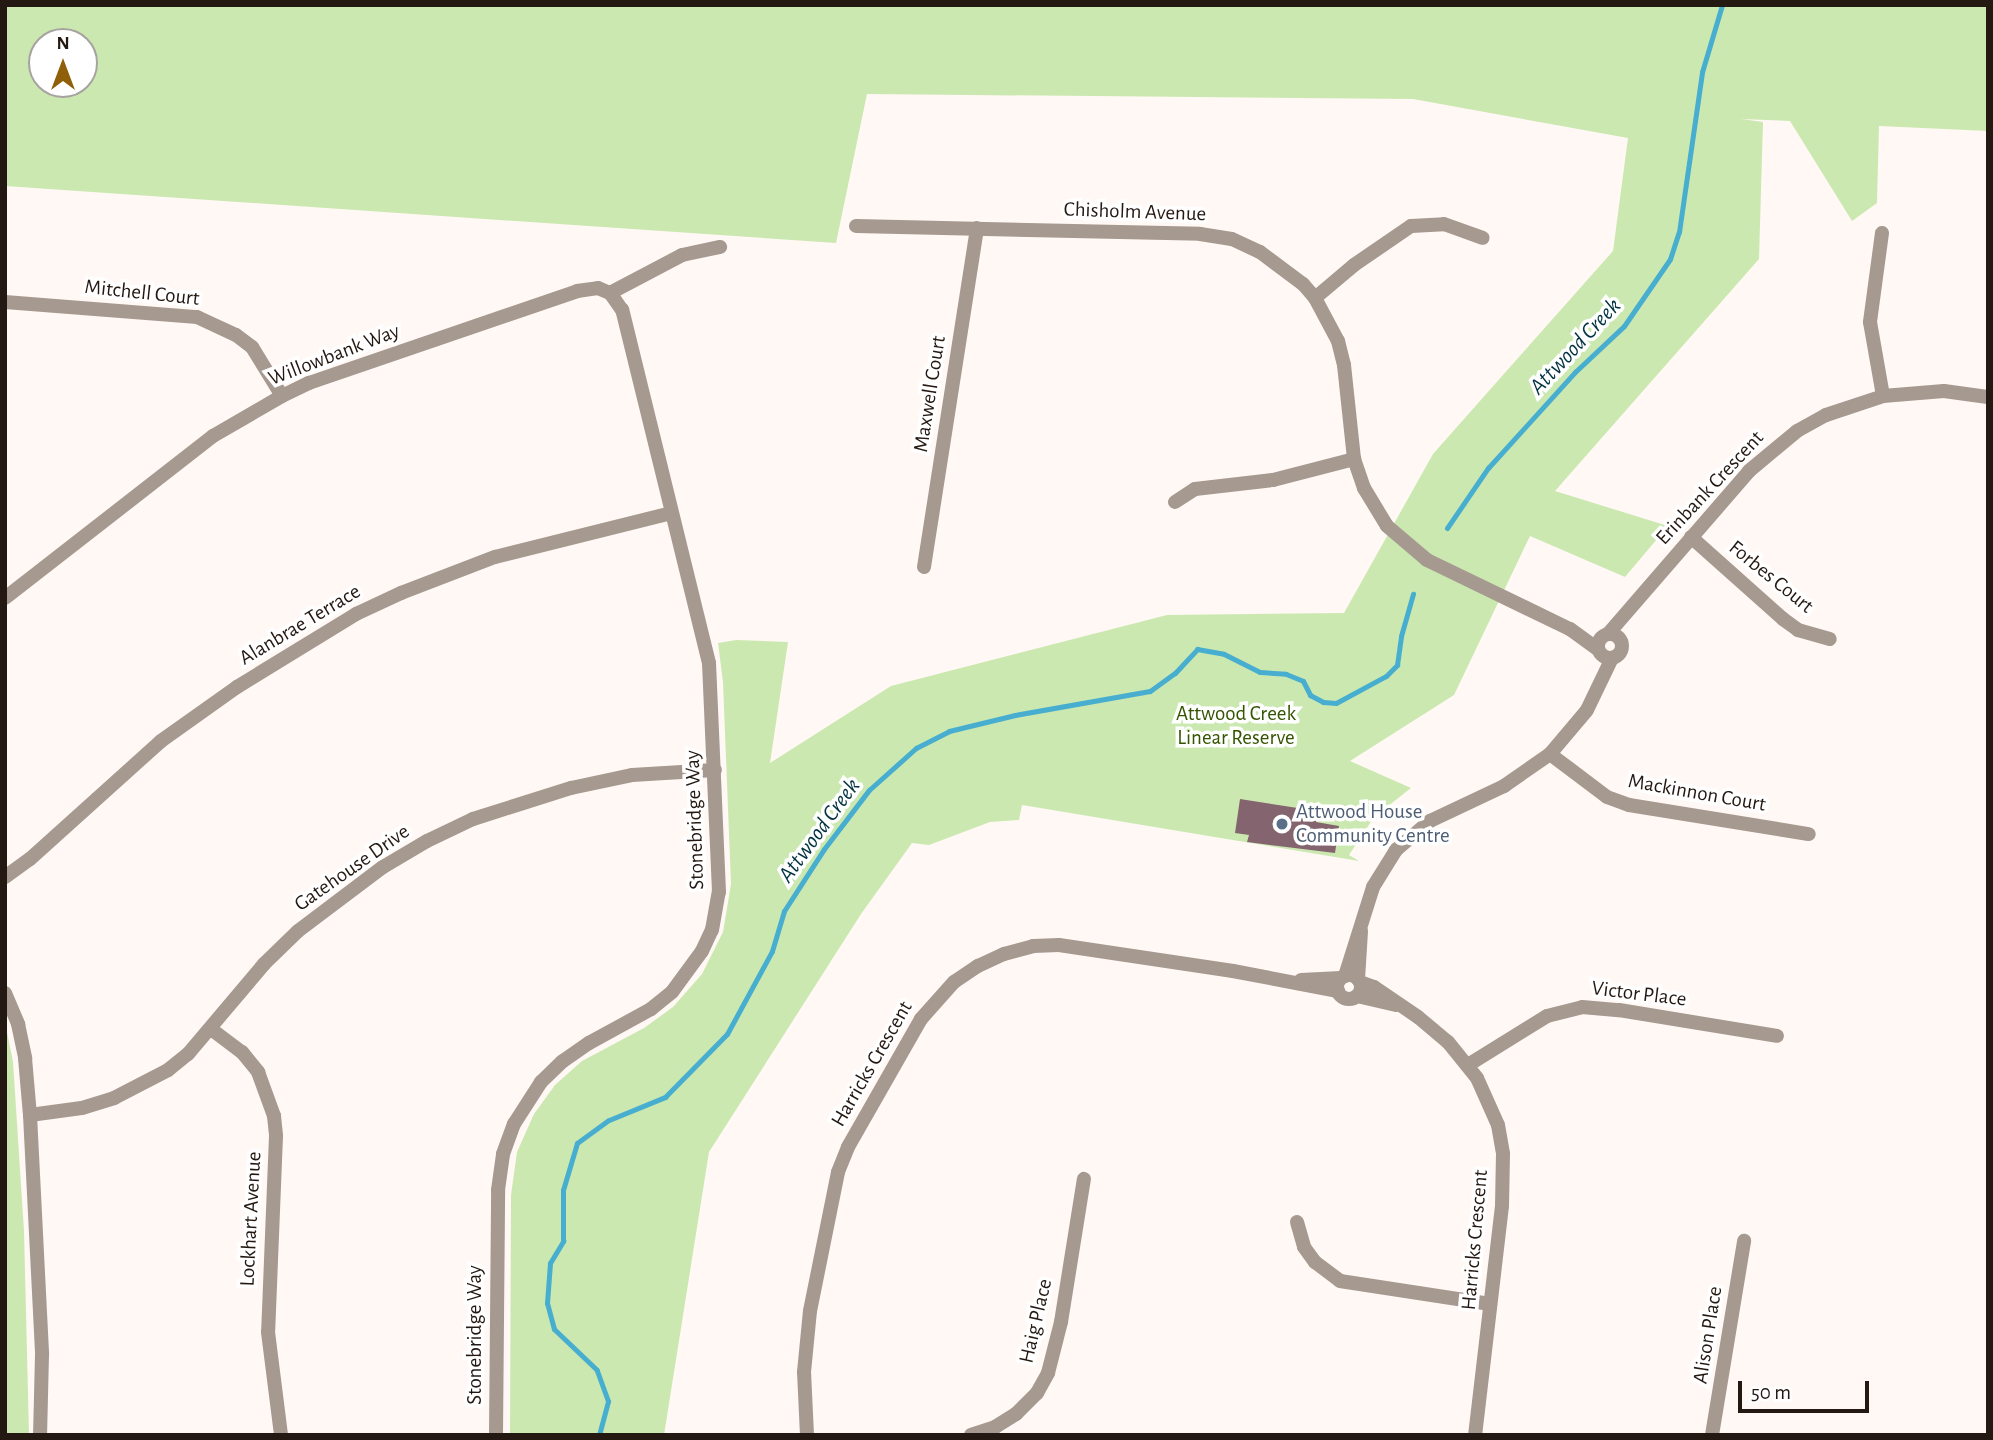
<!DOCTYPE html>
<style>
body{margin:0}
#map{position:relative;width:1993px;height:1440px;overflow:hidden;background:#fff8f4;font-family:"Alegreya Sans",sans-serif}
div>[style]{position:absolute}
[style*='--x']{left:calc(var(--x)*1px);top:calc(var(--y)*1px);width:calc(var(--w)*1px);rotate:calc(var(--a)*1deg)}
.green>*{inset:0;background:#cce8b1}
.stream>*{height:5px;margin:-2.5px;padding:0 2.5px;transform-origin:2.5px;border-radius:2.5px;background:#47aed0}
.building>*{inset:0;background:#84646e}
.street>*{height:14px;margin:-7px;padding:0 7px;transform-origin:7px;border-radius:7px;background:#a69990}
.street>.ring{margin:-7px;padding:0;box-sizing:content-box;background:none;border:14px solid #a69990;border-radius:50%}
.dots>*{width:19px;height:19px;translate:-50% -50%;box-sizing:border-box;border:4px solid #fff;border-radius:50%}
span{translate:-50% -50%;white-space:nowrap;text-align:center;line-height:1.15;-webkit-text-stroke:7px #fff;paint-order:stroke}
.street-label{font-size:21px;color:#241912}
.park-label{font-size:21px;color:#355400}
.service-label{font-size:21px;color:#4e5e75}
.left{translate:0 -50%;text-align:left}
.water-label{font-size:23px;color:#023341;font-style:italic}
.frame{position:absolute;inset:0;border:7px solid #241912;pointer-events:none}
.north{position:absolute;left:28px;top:28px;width:70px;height:70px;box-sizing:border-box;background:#fff;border:2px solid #a7a3a0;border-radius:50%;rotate:0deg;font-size:19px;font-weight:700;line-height:28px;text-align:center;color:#241912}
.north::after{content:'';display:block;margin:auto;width:24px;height:32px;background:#8f6009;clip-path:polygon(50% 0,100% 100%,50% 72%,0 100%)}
.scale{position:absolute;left:1738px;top:1381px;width:131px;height:32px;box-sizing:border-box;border:4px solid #241912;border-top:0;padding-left:9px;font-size:21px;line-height:24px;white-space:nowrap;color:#241912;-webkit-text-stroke:5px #fff;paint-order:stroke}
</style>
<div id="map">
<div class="green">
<div style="clip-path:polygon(evenodd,5px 5px,1988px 5px,1988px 131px,1879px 126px,1877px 203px,1852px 221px,1790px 121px,1741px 119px,1763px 122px,1759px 259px,1555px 491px,1668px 526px,1625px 577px,1530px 536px,1454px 695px,1350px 761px,1411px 788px,1374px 817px,1349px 855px,1359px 861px,1022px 805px,1019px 820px,990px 822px,929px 845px,912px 843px,861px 914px,709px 1152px,664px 1435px,510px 1435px,511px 1195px,517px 1152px,534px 1114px,555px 1085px,582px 1061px,644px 1028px,673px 1007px,702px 974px,723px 932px,731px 884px,723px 682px,718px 643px,736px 640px,788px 642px,770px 763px,891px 686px,1167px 615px,1344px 613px,1433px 454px,1613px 251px,1628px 138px,1413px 99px,867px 94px,836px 243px,5px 186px,5px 5px,42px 42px,84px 42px,84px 84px,42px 84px,42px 42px)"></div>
<div style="clip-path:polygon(5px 1022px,13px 1062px,24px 1231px,29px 1435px,5px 1435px)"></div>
</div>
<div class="stream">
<div style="--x:1447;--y:528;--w:73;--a:-55.7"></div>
<div style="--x:1488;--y:468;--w:130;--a:-47.8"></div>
<div style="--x:1575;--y:372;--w:67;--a:-43.2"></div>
<div style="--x:1624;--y:326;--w:81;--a:-55.5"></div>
<div style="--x:1670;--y:259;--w:28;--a:-72"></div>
<div style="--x:1679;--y:232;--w:162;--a:-81.8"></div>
<div style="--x:1702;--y:72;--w:70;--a:-73.4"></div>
<div style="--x:599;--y:1435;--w:35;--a:-75"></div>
<div style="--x:608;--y:1401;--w:33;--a:-110"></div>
<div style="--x:597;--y:1370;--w:59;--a:-136.4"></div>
<div style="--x:554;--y:1329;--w:27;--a:-105"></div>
<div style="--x:547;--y:1303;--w:40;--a:-85.7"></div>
<div style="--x:550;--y:1263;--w:26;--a:-59"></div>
<div style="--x:563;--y:1241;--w:51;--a:-90"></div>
<div style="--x:563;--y:1190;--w:49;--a:-73.4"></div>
<div style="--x:577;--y:1143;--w:39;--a:-36"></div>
<div style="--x:609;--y:1120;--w:61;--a:-22.3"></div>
<div style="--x:665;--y:1097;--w:88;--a:-45.5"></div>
<div style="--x:727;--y:1034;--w:94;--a:-61.5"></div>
<div style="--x:772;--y:951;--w:42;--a:-73.3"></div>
<div style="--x:784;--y:911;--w:74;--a:-57.2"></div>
<div style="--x:824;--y:849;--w:74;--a:-52.7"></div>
<div style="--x:869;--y:790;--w:63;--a:-41.8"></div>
<div style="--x:916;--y:748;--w:37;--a:-27"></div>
<div style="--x:949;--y:731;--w:68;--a:-13.6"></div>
<div style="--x:1015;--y:715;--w:137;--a:-10.1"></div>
<div style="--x:1150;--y:691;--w:31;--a:-36"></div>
<div style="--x:1175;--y:673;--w:33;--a:-47"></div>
<div style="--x:1197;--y:649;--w:27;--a:10"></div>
<div style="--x:1224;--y:654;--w:40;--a:26.6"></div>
<div style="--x:1260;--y:672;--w:26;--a:4"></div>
<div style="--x:1286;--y:674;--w:18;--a:22"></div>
<div style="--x:1303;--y:681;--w:16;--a:63"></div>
<div style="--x:1310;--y:695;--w:15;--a:28"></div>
<div style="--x:1323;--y:702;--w:13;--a:4"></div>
<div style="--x:1336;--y:703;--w:57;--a:-28.4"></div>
<div style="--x:1386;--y:676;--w:16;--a:-45"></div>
<div style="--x:1397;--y:665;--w:29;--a:-82"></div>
<div style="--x:1401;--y:636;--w:44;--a:-74.1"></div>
</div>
<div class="building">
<div style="clip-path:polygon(1240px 799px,1317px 811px,1316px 822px,1339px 826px,1335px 853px,1247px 842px,1249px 835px,1235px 833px)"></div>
</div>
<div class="street">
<div style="--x:856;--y:226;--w:344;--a:1.3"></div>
<div style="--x:1200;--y:234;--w:32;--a:9"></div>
<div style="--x:1232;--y:239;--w:31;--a:25"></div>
<div style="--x:1260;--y:252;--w:54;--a:36.7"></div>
<div style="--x:1303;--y:284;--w:18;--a:49"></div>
<div style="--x:1315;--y:298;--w:49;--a:61.9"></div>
<div style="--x:1338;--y:341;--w:25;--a:76"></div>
<div style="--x:1344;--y:365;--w:95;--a:83.9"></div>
<div style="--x:1354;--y:459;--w:31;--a:71"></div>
<div style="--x:1364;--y:488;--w:44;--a:58.8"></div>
<div style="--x:1387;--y:526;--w:52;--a:40.4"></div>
<div style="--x:1427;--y:560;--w:159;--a:25.8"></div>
<div style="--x:1570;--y:629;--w:34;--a:36"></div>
<div style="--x:1882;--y:233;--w:90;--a:97.7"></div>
<div style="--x:1870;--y:322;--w:75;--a:80"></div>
<div style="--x:1315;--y:298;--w:51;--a:-40.2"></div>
<div style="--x:1354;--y:265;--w:69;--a:-34.4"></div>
<div style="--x:1411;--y:226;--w:33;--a:-3"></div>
<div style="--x:1444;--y:224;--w:41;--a:19.7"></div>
<div style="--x:5;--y:302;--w:193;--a:4.5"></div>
<div style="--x:197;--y:317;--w:43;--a:24.8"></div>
<div style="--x:236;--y:335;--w:20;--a:37"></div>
<div style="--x:252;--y:347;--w:57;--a:58.5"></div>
<div style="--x:1175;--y:502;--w:24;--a:-33"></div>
<div style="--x:1195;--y:489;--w:79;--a:-6.6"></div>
<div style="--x:1273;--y:480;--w:84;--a:-14.5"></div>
<div style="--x:1691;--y:537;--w:123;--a:41.7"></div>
<div style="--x:1783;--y:619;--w:19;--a:36"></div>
<div style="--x:1798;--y:630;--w:33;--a:16"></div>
<div style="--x:924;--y:567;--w:343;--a:-81.1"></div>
<div style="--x:5;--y:598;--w:264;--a:-37.9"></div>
<div style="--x:213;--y:436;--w:80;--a:-30.1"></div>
<div style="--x:282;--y:396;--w:30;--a:-26"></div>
<div style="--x:309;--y:383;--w:283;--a:-18.9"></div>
<div style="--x:577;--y:291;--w:21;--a:-8"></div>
<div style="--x:598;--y:288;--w:13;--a:23"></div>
<div style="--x:610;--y:293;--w:81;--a:-27.8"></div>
<div style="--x:682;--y:255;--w:39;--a:-12"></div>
<div class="ring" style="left:1598px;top:634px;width:10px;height:10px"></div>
<div style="--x:1608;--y:634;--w:216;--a:-49.1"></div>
<div style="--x:1749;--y:471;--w:62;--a:-39.8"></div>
<div style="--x:1797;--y:431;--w:33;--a:-29"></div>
<div style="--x:1826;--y:415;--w:60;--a:-18.4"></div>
<div style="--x:1883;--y:396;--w:61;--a:-4.7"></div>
<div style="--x:1944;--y:391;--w:44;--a:7.8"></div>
<div style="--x:1550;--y:754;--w:71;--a:37"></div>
<div style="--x:1607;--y:797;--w:23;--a:20"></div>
<div style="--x:1629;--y:805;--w:182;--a:9.2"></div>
<div style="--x:5;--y:877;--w:31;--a:-36"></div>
<div style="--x:30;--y:859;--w:176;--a:-42"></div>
<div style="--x:161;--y:741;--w:93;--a:-35.4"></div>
<div style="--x:237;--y:687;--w:140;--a:-31.5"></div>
<div style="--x:356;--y:614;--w:50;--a:-25"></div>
<div style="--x:401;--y:593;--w:101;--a:-21"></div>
<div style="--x:495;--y:557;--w:181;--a:-14"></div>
<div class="ring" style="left:1337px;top:975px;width:10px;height:10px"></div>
<div style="--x:1345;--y:976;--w:93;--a:-72.5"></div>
<div style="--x:1373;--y:887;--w:44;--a:-58.1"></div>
<div style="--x:1396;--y:850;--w:45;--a:-40.5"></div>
<div style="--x:1430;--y:821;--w:82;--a:-25.3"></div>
<div style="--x:1504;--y:786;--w:56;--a:-34.8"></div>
<div style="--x:1550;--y:754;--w:57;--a:-49.9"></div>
<div style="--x:1587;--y:710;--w:58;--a:-64.3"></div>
<div style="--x:1358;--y:979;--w:48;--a:-86.4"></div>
<div style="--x:1301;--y:980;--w:40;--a:-2.9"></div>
<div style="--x:1360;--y:982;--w:15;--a:20"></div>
<div style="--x:1374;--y:987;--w:53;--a:34.3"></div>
<div style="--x:1418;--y:1017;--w:39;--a:40"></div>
<div style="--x:1448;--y:1042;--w:46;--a:51.1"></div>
<div style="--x:1477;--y:1078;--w:51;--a:65.9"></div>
<div style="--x:1498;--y:1125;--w:29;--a:80"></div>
<div style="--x:1503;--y:1154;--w:52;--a:91.1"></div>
<div style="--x:1502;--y:1206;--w:231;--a:96.7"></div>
<div style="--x:5;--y:993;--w:34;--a:67"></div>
<div style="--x:18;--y:1024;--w:35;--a:78"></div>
<div style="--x:25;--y:1058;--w:57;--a:85"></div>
<div style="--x:30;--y:1115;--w:240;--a:87.1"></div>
<div style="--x:42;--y:1355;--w:80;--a:91.4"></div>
<div style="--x:1357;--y:996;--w:40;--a:13"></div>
<div style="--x:211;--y:1029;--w:39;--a:37"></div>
<div style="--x:242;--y:1052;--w:26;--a:51"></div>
<div style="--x:258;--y:1072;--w:47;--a:70"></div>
<div style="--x:274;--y:1116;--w:20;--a:84"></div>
<div style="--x:276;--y:1136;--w:196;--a:92.3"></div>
<div style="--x:268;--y:1332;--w:104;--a:82.8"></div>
<div style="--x:1468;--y:1065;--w:93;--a:-31.8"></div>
<div style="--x:1547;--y:1016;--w:36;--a:-14"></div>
<div style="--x:1582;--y:1007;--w:37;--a:5"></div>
<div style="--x:1619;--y:1010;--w:160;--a:9.3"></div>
<div style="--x:30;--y:1115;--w:52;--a:-7.7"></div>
<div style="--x:82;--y:1108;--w:34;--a:-17"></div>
<div style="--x:114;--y:1098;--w:61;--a:-27.4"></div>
<div style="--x:168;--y:1070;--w:26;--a:-39"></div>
<div style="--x:188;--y:1054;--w:118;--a:-49.8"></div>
<div style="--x:264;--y:964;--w:47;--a:-44.1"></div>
<div style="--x:298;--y:931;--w:106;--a:-37"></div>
<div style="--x:383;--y:867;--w:51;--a:-30.6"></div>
<div style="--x:427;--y:841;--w:51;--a:-25.6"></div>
<div style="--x:473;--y:819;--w:103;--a:-17.6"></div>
<div style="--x:571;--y:788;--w:62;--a:-12"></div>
<div style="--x:632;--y:775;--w:83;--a:-3.4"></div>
<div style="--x:1297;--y:1222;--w:26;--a:74"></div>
<div style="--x:1304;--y:1247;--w:19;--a:54"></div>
<div style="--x:1315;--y:1262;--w:31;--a:37"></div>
<div style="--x:1340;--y:1281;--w:152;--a:8.7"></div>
<div style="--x:496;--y:1435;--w:245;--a:-89.5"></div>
<div style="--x:498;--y:1190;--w:36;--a:-82"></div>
<div style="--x:503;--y:1154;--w:32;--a:-70"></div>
<div style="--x:514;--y:1124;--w:50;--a:-57.3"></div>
<div style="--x:541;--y:1082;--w:30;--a:-44"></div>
<div style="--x:563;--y:1061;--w:32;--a:-35"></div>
<div style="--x:589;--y:1043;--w:71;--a:-28.7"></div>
<div style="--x:651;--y:1009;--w:27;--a:-39"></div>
<div style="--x:672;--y:992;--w:51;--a:-53.8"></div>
<div style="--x:702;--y:951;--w:23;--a:-65"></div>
<div style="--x:712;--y:930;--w:39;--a:-80"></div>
<div style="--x:719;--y:892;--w:229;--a:-92.5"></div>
<div style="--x:709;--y:663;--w:364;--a:-103.8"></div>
<div style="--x:622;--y:310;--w:21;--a:-125"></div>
<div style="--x:807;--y:1435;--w:63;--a:-92.7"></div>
<div style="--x:804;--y:1372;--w:61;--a:-84.4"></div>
<div style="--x:810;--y:1311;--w:142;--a:-78.6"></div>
<div style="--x:838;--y:1172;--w:27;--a:-68"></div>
<div style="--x:848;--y:1147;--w:147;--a:-60.3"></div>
<div style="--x:921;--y:1019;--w:50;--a:-48.3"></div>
<div style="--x:954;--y:982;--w:29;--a:-34"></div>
<div style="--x:978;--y:966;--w:29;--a:-25"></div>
<div style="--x:1004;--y:954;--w:30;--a:-15"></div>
<div style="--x:1033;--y:946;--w:26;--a:-2"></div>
<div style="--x:1059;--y:945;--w:176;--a:8.5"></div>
<div style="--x:1233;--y:971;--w:107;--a:10.8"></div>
<div style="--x:971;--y:1435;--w:25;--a:-18"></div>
<div style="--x:995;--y:1427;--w:25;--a:-32"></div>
<div style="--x:1016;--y:1414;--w:30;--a:-45"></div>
<div style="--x:1037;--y:1393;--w:23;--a:-61"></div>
<div style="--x:1048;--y:1373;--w:53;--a:-75.7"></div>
<div style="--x:1061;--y:1322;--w:145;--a:-80.9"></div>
<div style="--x:1712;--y:1435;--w:197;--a:-80.6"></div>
</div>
<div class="dots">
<div style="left:1282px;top:824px;background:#5c6f8a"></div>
</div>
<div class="street-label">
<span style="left:1135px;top:212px;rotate:2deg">Chisholm Avenue</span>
<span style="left:142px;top:293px;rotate:6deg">Mitchell Court</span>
<span style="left:334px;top:355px;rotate:-21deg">Willowbank Way</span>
<span style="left:930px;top:394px;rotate:-81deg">Maxwell Court</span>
<span style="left:1710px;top:488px;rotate:-47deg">Erinbank Crescent</span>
<span style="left:1771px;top:577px;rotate:39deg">Forbes Court</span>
<span style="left:300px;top:625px;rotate:-31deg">Alanbrae Terrace</span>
<span style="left:1697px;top:793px;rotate:10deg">Mackinnon Court</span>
<span style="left:695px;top:820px;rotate:-92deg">Stonebridge Way</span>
<span style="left:352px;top:868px;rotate:-35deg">Gatehouse Drive</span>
<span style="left:1639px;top:994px;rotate:7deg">Victor Place</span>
<span style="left:872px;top:1064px;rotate:-60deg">Harricks Crescent</span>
<span style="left:251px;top:1219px;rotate:-87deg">Lockhart Avenue</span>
<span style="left:1475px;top:1240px;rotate:-85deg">Harricks Crescent</span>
<span style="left:1036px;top:1321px;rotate:-77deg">Haig Place</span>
<span style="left:475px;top:1335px;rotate:-90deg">Stonebridge Way</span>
<span style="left:1708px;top:1335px;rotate:-81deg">Alison Place</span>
</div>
<div class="park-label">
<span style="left:1236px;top:726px">Attwood Creek<br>Linear Reserve</span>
</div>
<div class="service-label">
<span class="left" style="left:1296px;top:824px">Attwood House<br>Community Centre</span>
</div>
<div class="water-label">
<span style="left:1576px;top:347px;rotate:-47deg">Attwood Creek</span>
<span style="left:820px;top:831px;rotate:-54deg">Attwood Creek</span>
</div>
<div class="frame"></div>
<div class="north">N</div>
<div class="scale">50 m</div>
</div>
